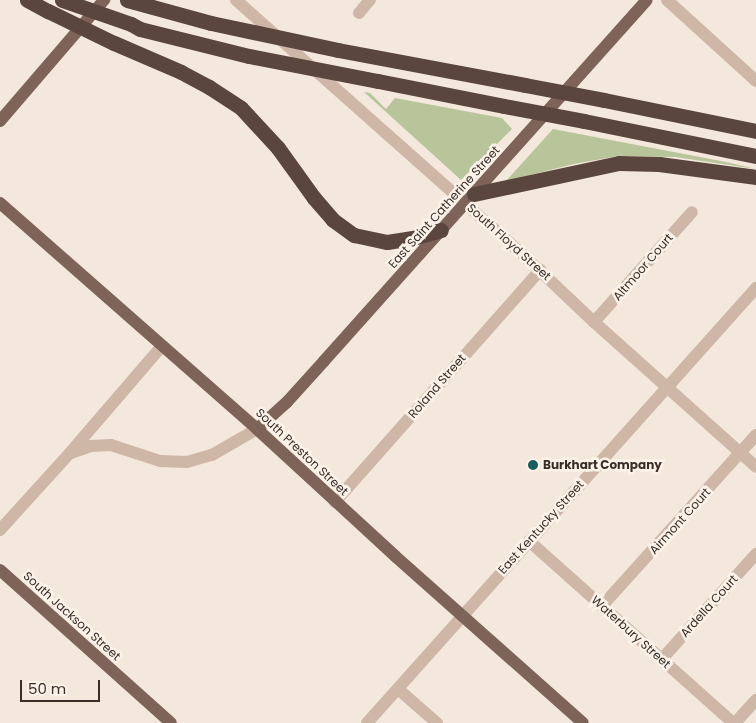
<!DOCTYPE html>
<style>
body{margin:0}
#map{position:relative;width:756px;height:723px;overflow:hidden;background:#f4e8dc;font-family:Poppins,sans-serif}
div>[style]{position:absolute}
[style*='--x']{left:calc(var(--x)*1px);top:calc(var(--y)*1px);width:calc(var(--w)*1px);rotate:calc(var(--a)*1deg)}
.green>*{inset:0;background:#b8c59a}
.minor>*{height:12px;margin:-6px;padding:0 6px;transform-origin:6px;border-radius:6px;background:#ceb7a7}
.major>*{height:12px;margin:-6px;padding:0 6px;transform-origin:6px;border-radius:6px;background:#7d6358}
.highway>*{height:15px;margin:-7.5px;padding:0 7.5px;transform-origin:7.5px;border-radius:7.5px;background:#5b463e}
.highway-bridge>*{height:15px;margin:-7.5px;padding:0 7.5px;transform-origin:7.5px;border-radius:7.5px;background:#5b463e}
.dots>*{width:14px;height:14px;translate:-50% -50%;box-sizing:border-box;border:2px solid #fbf2e9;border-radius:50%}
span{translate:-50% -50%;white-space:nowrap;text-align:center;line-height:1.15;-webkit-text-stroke:5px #fbf2e9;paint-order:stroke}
.street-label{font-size:12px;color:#3a2d28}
.poi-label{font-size:12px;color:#3a2d28;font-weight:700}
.left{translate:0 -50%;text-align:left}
.scale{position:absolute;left:20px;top:680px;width:80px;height:22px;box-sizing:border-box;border:2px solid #3a2d28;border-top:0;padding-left:6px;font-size:15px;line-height:18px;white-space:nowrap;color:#3a2d28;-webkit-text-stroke:4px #fbf2e9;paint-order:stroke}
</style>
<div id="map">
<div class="green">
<div style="clip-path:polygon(364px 92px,370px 93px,386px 109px,395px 98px,502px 118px,512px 129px,461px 180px)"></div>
<div style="clip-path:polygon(553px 129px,726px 162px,756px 169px,675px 157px,618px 156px,574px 164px,506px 181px)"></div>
</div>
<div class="minor">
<div style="--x:236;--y:0;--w:380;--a:41.6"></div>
<div style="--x:520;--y:252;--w:102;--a:43.4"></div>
<div style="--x:594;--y:322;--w:217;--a:41.8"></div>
<div style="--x:667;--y:0;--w:120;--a:42.3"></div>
<div style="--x:359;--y:13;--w:17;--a:-50"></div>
<div style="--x:594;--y:322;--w:147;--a:-48.3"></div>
<div style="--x:71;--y:453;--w:21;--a:-19"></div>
<div style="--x:91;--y:446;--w:20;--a:-3"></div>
<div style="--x:111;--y:445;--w:52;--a:18.1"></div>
<div style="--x:160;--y:461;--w:27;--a:2"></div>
<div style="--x:187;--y:462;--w:26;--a:-16"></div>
<div style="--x:212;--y:455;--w:52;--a:-30"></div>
<div style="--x:335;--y:502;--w:310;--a:-48.5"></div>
<div style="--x:0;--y:530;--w:103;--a:-47.8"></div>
<div style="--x:69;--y:454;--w:141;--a:-49.3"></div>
<div style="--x:529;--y:541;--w:273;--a:41.7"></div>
<div style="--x:602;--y:606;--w:230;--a:-48"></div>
<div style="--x:662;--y:659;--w:141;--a:-48.2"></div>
<div style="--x:398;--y:689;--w:52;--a:41.1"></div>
<div style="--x:367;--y:723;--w:584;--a:-48.2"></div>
<div style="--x:735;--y:723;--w:31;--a:-48"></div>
</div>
<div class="major">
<div style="--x:0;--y:121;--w:160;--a:-49.3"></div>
<div style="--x:0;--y:203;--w:342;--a:41.3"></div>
<div style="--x:257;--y:429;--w:188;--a:42.6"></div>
<div style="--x:395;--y:556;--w:251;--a:41.6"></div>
<div style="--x:257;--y:429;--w:40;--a:-42"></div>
<div style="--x:287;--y:402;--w:55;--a:-47.9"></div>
<div style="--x:324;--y:361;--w:484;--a:-48.2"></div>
<div style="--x:0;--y:570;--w:229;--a:41.8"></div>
</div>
<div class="highway">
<div style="--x:27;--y:0;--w:24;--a:28"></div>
<div style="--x:127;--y:0;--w:87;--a:15.3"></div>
<div style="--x:131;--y:24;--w:10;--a:29"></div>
<div style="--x:140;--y:29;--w:112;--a:13.9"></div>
<div style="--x:114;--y:43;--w:73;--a:23.4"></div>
<div style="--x:181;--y:72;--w:32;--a:28"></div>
<div style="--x:209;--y:87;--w:38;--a:33"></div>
<div style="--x:241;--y:108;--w:54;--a:47.2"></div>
<div style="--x:278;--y:148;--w:62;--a:54.2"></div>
<div style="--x:314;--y:198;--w:29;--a:49"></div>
<div style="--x:333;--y:220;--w:26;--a:36"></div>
<div style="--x:354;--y:235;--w:34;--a:12"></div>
<div style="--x:387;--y:242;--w:26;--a:-9"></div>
<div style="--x:413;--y:238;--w:29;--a:-16"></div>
<div style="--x:338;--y:50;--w:190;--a:10.6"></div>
<div style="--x:378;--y:81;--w:128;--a:11.2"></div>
<div style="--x:604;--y:100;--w:155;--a:11.5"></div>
<div style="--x:584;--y:121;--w:176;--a:11.5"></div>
<div style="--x:474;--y:194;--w:148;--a:-12.1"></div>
<div style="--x:619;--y:163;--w:40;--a:1.4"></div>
<div style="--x:659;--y:164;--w:98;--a:7.6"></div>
</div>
<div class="highway-bridge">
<div style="--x:62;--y:0;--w:73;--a:19.2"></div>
<div style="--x:48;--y:11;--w:73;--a:25.9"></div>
<div style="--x:211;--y:23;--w:130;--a:12"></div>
<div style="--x:249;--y:56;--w:131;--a:11"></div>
<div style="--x:525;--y:85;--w:80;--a:10.8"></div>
<div style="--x:504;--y:106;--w:81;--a:10.6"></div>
</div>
<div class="dots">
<div style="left:533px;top:465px;background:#195d5f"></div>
</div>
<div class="street-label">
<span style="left:444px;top:207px;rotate:-48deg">East Saint Catherine Street</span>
<span style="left:509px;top:242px;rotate:42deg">South Floyd Street</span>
<span style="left:643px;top:267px;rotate:-49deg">Altmoor Court</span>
<span style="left:437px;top:386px;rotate:-49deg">Roland Street</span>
<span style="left:302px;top:452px;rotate:43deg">South Preston Street</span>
<span style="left:680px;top:521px;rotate:-48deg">Airmont Court</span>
<span style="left:541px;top:527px;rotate:-48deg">East Kentucky Street</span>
<span style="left:709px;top:606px;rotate:-48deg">Ardella Court</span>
<span style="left:72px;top:616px;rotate:42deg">South Jackson Street</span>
<span style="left:631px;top:632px;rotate:42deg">Waterbury Street</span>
</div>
<div class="poi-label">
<span class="left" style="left:543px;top:465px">Burkhart Company</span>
</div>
<div class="scale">50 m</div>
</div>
